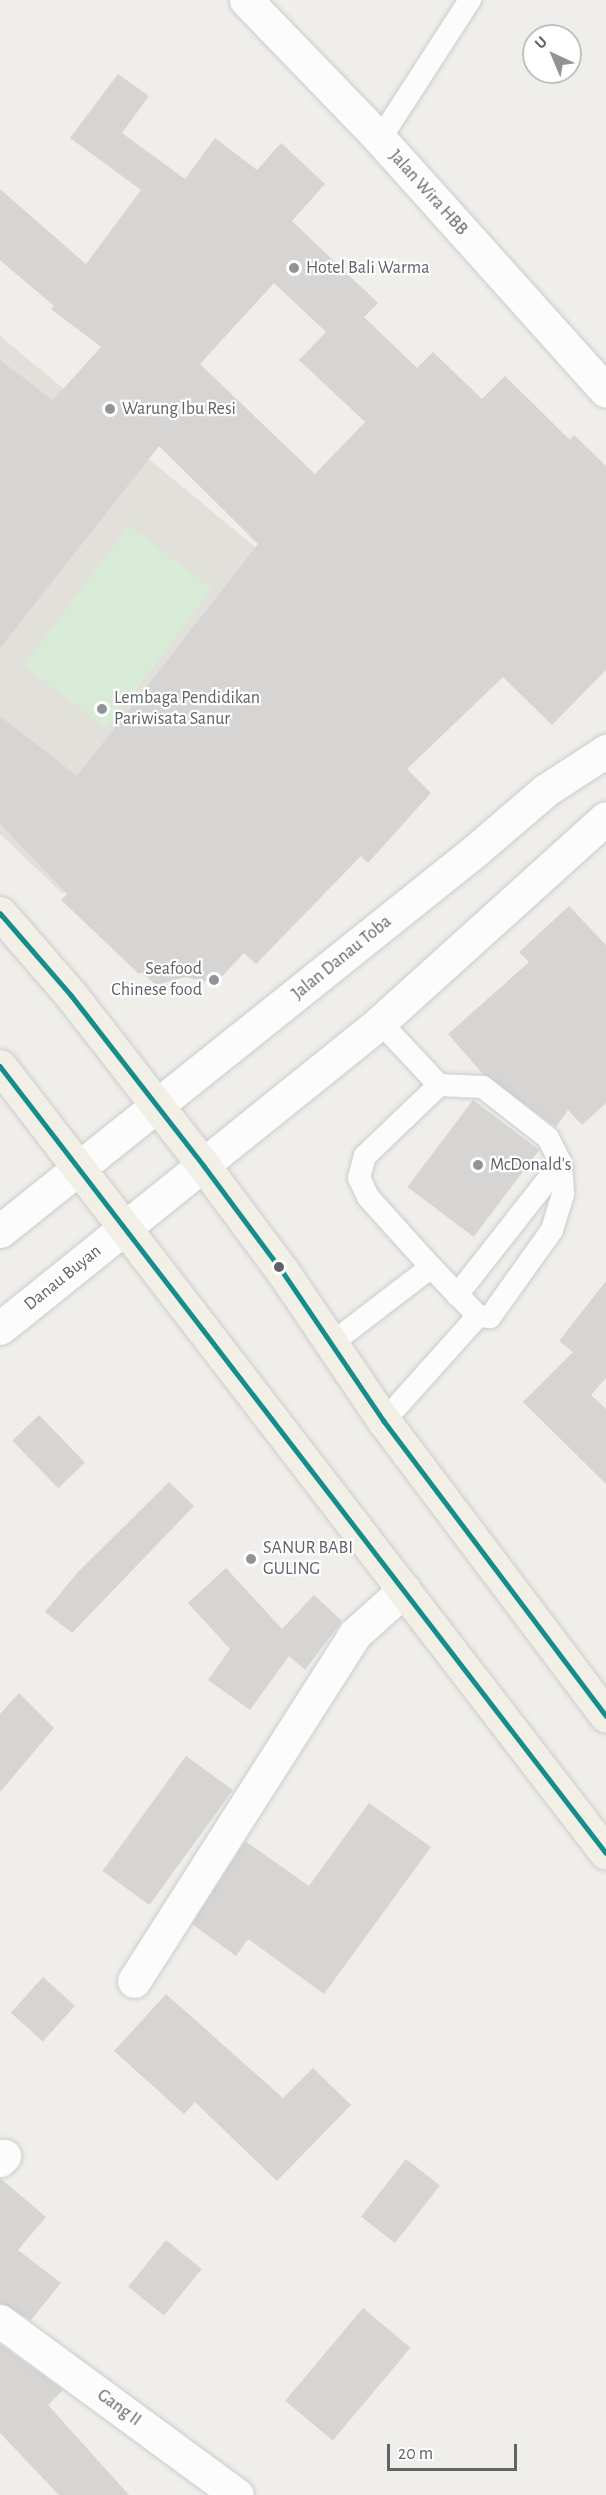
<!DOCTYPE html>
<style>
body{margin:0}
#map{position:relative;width:606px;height:2495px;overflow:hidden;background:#efeeea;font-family:"Alegreya Sans",sans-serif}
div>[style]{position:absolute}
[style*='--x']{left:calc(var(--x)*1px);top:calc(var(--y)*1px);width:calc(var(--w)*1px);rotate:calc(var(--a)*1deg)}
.education>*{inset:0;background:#e2e0da}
.green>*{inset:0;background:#d8ebd6;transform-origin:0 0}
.building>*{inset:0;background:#d6d5d3;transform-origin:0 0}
.roads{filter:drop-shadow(0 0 2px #cbcccc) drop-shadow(0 0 2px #cbcccc)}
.service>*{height:22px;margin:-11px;padding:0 11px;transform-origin:11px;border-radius:11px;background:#fdfcfc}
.minor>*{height:33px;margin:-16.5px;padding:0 16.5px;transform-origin:16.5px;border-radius:16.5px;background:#fdfcfc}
.tertiary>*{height:33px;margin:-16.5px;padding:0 16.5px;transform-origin:16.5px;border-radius:16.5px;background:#fdfcfc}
.trunk>*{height:33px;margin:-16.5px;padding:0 16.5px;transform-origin:16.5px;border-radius:16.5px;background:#f2f0e6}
.bus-1>*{height:4.5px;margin:-2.25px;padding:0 2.25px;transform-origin:2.25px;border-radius:2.25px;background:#158d8b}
.dots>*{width:16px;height:16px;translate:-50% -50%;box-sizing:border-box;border:3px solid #fff;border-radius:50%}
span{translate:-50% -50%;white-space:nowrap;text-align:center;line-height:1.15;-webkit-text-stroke:4.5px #fff;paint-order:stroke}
.street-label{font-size:18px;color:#5f6368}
.poi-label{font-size:18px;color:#5f6368}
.left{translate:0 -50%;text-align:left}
.right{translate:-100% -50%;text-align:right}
.north{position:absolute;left:522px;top:24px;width:60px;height:60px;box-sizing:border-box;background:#fff;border:2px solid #bfc1c3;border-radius:50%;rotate:316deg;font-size:16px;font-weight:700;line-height:24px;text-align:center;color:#5f6368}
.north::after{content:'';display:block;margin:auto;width:21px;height:27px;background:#919496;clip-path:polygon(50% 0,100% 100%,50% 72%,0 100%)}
.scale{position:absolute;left:387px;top:2444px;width:130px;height:27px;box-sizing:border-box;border:3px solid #5f6368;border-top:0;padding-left:8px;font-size:18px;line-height:21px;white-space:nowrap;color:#5f6368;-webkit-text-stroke:4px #fff;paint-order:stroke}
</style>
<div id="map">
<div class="education">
<div style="clip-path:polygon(0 336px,301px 585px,63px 894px,0 834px)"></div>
</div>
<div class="green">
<div style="left:129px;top:526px;width:104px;height:175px;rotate:37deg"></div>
</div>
<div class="building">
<div style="clip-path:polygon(evenodd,118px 74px,149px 96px,122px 133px,185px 179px,215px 138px,257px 170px,281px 143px,325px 184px,292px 221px,378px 303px,364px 317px,417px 368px,433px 352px,482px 399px,505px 376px,570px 440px,574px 435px,606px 466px,606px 670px,552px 725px,503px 677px,407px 769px,431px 793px,368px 863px,361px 856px,256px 964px,244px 953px,215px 984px,185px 977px,156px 985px,141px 972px,139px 974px,61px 900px,67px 894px,0 824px,0 716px,77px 776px,258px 544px,159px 446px,0 648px,0 360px,53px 400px,101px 347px,51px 309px,54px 306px,0 260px,0 189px,86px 264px,141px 190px,70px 138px,118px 74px,274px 283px,326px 332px,299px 360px,365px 422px,315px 474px,200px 364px,274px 283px)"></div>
<div style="clip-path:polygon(569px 906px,606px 945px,606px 1103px,582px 1125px,568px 1110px,556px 1127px,483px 1074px,448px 1034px,529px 962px,519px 952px)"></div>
<div style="left:473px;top:1100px;width:83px;height:109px;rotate:37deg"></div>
<div style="clip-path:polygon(606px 1281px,606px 1378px,591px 1395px,606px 1409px,606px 1484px,523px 1402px,573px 1352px,559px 1341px)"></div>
<div style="left:39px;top:1415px;width:66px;height:37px;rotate:46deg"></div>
<div style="clip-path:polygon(169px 1482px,194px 1506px,72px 1633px,45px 1612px,77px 1573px)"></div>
<div style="clip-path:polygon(226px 1568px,282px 1629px,314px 1595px,342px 1621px,305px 1670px,289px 1656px,250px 1710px,208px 1680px,230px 1649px,188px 1603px)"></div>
<div style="clip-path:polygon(19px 1693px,54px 1728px,0 1792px,0 1714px)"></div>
<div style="left:186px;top:1756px;width:58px;height:142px;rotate:36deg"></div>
<div style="clip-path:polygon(369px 1803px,431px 1847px,324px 1994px,248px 1939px,236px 1956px,192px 1924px,245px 1841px,309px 1886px)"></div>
<div style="left:43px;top:1977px;width:43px;height:48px;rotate:42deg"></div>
<div style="clip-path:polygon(166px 1994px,283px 2098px,313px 2068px,351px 2105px,277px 2181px,195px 2102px,184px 2114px,114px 2051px)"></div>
<div style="left:406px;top:2159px;width:43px;height:73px;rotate:38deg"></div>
<div style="clip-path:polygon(0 2178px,46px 2217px,18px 2250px,61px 2283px,31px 2320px,0 2303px)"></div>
<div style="left:166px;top:2240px;width:46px;height:60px;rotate:39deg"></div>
<div style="left:363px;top:2308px;width:62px;height:121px;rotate:40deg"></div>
<div style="clip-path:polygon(0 2344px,63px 2390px,48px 2405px,129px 2495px,59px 2495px,0 2433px)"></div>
</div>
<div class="roads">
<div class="service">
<div style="--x:380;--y:139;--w:166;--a:-57.1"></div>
<div style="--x:380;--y:1022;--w:86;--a:46.9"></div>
<div style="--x:439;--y:1085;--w:44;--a:2.6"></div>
<div style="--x:483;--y:1087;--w:83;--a:38.1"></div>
<div style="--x:548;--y:1138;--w:28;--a:63"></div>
<div style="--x:561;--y:1163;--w:31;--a:86"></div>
<div style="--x:563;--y:1194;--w:38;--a:107"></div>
<div style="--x:552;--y:1230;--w:107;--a:125.5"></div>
<div style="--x:490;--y:1317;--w:12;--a:-175"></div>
<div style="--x:478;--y:1316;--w:68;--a:-133.8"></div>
<div style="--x:431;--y:1267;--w:94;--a:-132"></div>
<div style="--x:368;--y:1197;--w:21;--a:-115"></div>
<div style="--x:359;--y:1178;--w:23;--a:-75"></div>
<div style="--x:365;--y:1156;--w:103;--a:-43.8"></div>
<div style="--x:457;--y:1295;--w:168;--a:-51.8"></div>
<div style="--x:332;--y:1343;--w:125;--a:-37.5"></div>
<div style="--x:384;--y:1421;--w:141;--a:-48.2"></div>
</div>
<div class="minor">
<div style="--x:246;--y:0;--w:193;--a:46"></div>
<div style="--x:380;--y:139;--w:338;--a:48.1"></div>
<div style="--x:134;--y:1981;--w:411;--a:-57.5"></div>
<div style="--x:355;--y:1634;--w:66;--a:-41.9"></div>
<div style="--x:0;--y:2160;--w:6;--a:-45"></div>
<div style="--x:0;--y:2321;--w:294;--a:36.3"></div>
</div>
<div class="tertiary">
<div style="--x:0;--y:1231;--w:610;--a:-38.67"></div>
<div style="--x:476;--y:850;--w:92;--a:-40.6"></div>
<div style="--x:546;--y:790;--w:72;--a:-33"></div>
<div style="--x:0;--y:1328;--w:488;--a:-38.8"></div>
<div style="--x:380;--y:1022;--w:304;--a:-42.1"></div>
</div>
<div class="trunk">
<div style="--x:0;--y:913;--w:108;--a:49.1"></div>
<div style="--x:71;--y:995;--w:217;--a:52.1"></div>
<div style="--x:204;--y:1166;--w:132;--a:53.3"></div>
<div style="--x:283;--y:1272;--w:180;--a:55.9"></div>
<div style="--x:384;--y:1421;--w:369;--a:53"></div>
<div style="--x:0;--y:1066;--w:993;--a:52.4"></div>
</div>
</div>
<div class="bus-1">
<div style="--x:0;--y:913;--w:108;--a:49.1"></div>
<div style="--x:71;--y:995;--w:217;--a:52.1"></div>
<div style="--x:204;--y:1166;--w:132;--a:53.3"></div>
<div style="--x:283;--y:1272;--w:180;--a:55.9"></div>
<div style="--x:384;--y:1421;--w:369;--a:53"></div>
<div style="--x:0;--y:1066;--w:993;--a:52.4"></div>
</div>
<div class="dots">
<div style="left:294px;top:268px;background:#919496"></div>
<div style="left:110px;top:409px;background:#919496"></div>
<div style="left:102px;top:709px;background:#919496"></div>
<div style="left:214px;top:980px;background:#919496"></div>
<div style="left:478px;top:1165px;background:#919496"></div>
<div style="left:279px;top:1267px;background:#5f6368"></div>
<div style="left:251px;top:1559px;background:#919496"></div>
</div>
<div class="street-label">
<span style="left:428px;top:193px;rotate:48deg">Jalan Wira HBB</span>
<span style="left:342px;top:958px;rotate:-39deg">Jalan Danau Toba</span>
<span style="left:63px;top:1278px;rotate:-39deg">Danau Buyan</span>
<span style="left:119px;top:2408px;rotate:36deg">Gang II</span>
</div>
<div class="poi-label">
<span class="left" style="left:306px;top:268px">Hotel Bali Warma</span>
<span class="left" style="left:122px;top:409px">Warung Ibu Resi</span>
<span class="left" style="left:114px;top:709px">Lembaga Pendidikan<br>Pariwisata Sanur</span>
<span class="right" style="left:202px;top:980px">Seafood<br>Chinese food</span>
<span class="left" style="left:490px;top:1165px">McDonald's</span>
<span class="left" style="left:263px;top:1559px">SANUR BABI<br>GULING</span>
</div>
<div class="north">U</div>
<div class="scale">20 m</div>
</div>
